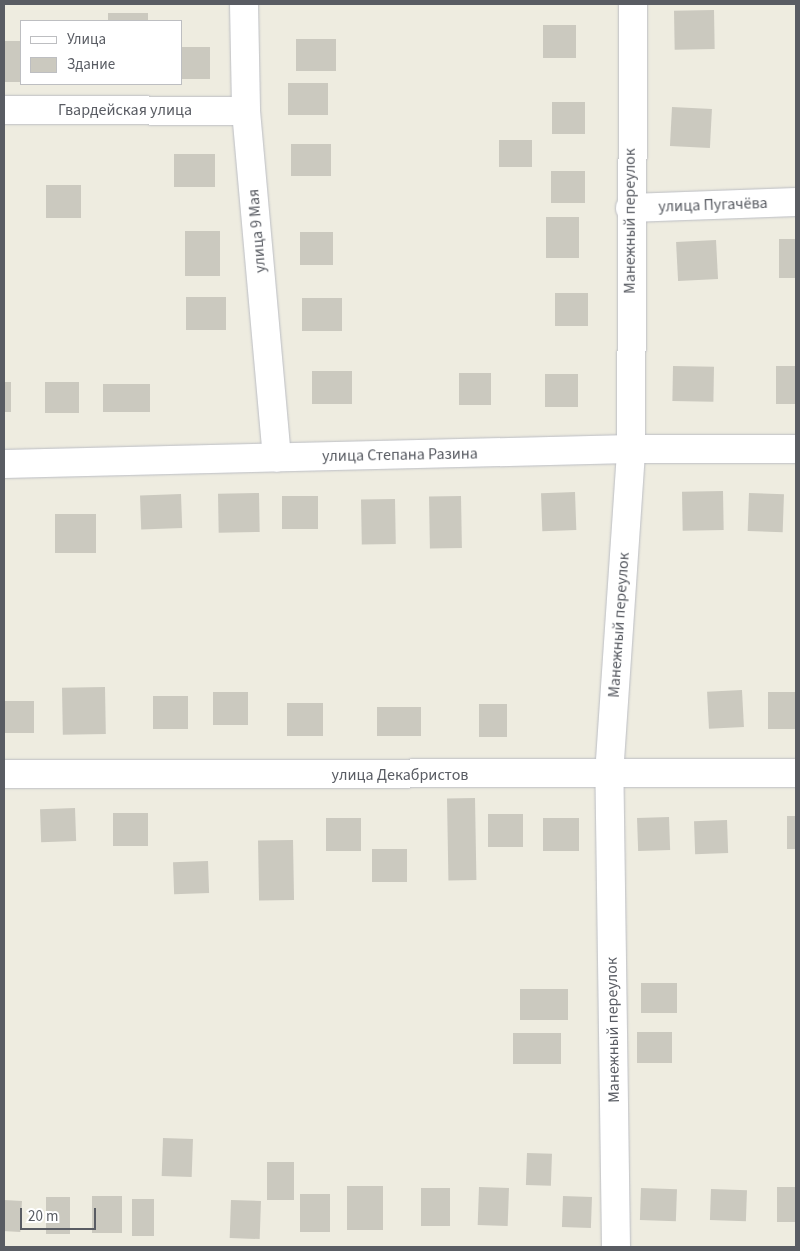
<!DOCTYPE html>
<meta charset="utf-8">
<style>
body{margin:0}
#map{position:relative;width:800px;height:1251px;overflow:hidden;background:#eeece0;font-family:"Source Sans 3",sans-serif}
div>[style]{position:absolute}
[style*='--x']{left:calc(var(--x)*1px);top:calc(var(--y)*1px);width:calc(var(--w)*1px);rotate:calc(var(--a)*1deg)}
.building>*{inset:0;background:#cbc9bf;transform-origin:0 0}
.roads{filter:drop-shadow(0 0 1px #bbbdc3) drop-shadow(0 0 1px #bbbdc3)}
.minor>*{height:28px;margin:-14px;padding:0 14px;transform-origin:14px;border-radius:14px;background:#fff}
span{translate:-50% -50%;white-space:nowrap;text-align:center;line-height:1.15;-webkit-text-stroke:4.5px #fff;paint-order:stroke}
.street-label{font-size:16px;color:#595c63}
.frame{position:absolute;inset:0;border:5px solid #595c63;pointer-events:none}
.legend{position:absolute;left:20px;top:20px;width:162px;height:65px;box-sizing:border-box;background:#fff;border:1px solid #bdbec1;margin:0;padding:6px 9px;list-style:none;font-size:15px;color:#595c63}
.legend li{display:flex;align-items:center;gap:10px;height:25px}
.legend b{width:25px;border:1px solid #bdbec1}
.scale{position:absolute;left:20px;top:1208px;width:76px;height:22px;box-sizing:border-box;border:2px solid #595c63;border-top:0;padding-left:6px;font-size:15px;line-height:18px;white-space:nowrap;color:#595c63;-webkit-text-stroke:4px #fff;paint-order:stroke}
</style>
<div id="map">
<div class="building">
<div style="left:714px;top:10px;width:39px;height:40px;rotate:89deg"></div>
<div style="left:108px;top:13px;width:40px;height:8px"></div>
<div style="left:543px;top:25px;width:33px;height:33px"></div>
<div style="left:296px;top:39px;width:40px;height:32px"></div>
<div style="left:4px;top:41px;width:17px;height:41px"></div>
<div style="left:181px;top:47px;width:29px;height:32px"></div>
<div style="left:288px;top:83px;width:40px;height:32px"></div>
<div style="left:552px;top:102px;width:33px;height:32px"></div>
<div style="left:672px;top:107px;width:40px;height:39px;rotate:3deg"></div>
<div style="left:499px;top:140px;width:33px;height:27px"></div>
<div style="left:291px;top:144px;width:40px;height:32px"></div>
<div style="left:215px;top:154px;width:33px;height:41px;rotate:90deg"></div>
<div style="left:551px;top:171px;width:34px;height:32px"></div>
<div style="left:46px;top:185px;width:35px;height:33px"></div>
<div style="left:546px;top:217px;width:33px;height:41px"></div>
<div style="left:185px;top:231px;width:35px;height:45px"></div>
<div style="left:333px;top:232px;width:33px;height:33px;rotate:90deg"></div>
<div style="left:796px;top:239px;width:39px;height:17px;rotate:90deg"></div>
<div style="left:716px;top:240px;width:39px;height:40px;rotate:87deg"></div>
<div style="left:555px;top:293px;width:33px;height:33px"></div>
<div style="left:186px;top:297px;width:40px;height:33px"></div>
<div style="left:302px;top:298px;width:40px;height:33px"></div>
<div style="left:673px;top:366px;width:41px;height:35px;rotate:1deg"></div>
<div style="left:776px;top:366px;width:20px;height:38px"></div>
<div style="left:312px;top:371px;width:40px;height:33px"></div>
<div style="left:459px;top:373px;width:32px;height:32px"></div>
<div style="left:545px;top:374px;width:33px;height:33px"></div>
<div style="left:4px;top:382px;width:7px;height:30px"></div>
<div style="left:45px;top:382px;width:34px;height:31px"></div>
<div style="left:150px;top:384px;width:28px;height:47px;rotate:90deg"></div>
<div style="left:723px;top:491px;width:39px;height:41px;rotate:89deg"></div>
<div style="left:575px;top:492px;width:38px;height:34px;rotate:88deg"></div>
<div style="left:259px;top:493px;width:39px;height:41px;rotate:89deg"></div>
<div style="left:749px;top:493px;width:35px;height:38px;rotate:2deg"></div>
<div style="left:181px;top:494px;width:34px;height:41px;rotate:88deg"></div>
<div style="left:282px;top:496px;width:36px;height:33px"></div>
<div style="left:461px;top:496px;width:52px;height:32px;rotate:89deg"></div>
<div style="left:395px;top:499px;width:45px;height:34px;rotate:89deg"></div>
<div style="left:55px;top:514px;width:41px;height:39px"></div>
<div style="left:105px;top:687px;width:47px;height:43px;rotate:89deg"></div>
<div style="left:742px;top:690px;width:37px;height:35px;rotate:87deg"></div>
<div style="left:248px;top:692px;width:33px;height:35px;rotate:90deg"></div>
<div style="left:768px;top:692px;width:28px;height:37px"></div>
<div style="left:153px;top:696px;width:35px;height:33px"></div>
<div style="left:4px;top:701px;width:30px;height:32px"></div>
<div style="left:287px;top:703px;width:36px;height:33px"></div>
<div style="left:479px;top:704px;width:28px;height:33px"></div>
<div style="left:377px;top:707px;width:44px;height:29px"></div>
<div style="left:475px;top:798px;width:82px;height:28px;rotate:89deg"></div>
<div style="left:75px;top:808px;width:33px;height:35px;rotate:88deg"></div>
<div style="left:148px;top:813px;width:33px;height:35px;rotate:90deg"></div>
<div style="left:488px;top:814px;width:35px;height:33px"></div>
<div style="left:796px;top:816px;width:33px;height:9px;rotate:90deg"></div>
<div style="left:669px;top:817px;width:33px;height:32px;rotate:88deg"></div>
<div style="left:326px;top:818px;width:35px;height:33px"></div>
<div style="left:543px;top:818px;width:36px;height:33px"></div>
<div style="left:727px;top:820px;width:33px;height:33px;rotate:88deg"></div>
<div style="left:293px;top:840px;width:60px;height:35px;rotate:89deg"></div>
<div style="left:372px;top:849px;width:35px;height:33px"></div>
<div style="left:208px;top:861px;width:32px;height:35px;rotate:88deg"></div>
<div style="left:641px;top:983px;width:36px;height:30px"></div>
<div style="left:520px;top:989px;width:48px;height:31px"></div>
<div style="left:637px;top:1032px;width:35px;height:31px"></div>
<div style="left:513px;top:1033px;width:48px;height:31px"></div>
<div style="left:163px;top:1138px;width:30px;height:38px;rotate:2deg"></div>
<div style="left:527px;top:1153px;width:25px;height:32px;rotate:2deg"></div>
<div style="left:267px;top:1162px;width:27px;height:38px"></div>
<div style="left:347px;top:1186px;width:36px;height:44px"></div>
<div style="left:479px;top:1187px;width:30px;height:38px;rotate:2deg"></div>
<div style="left:777px;top:1187px;width:19px;height:35px"></div>
<div style="left:421px;top:1188px;width:29px;height:38px"></div>
<div style="left:641px;top:1188px;width:36px;height:32px;rotate:2deg"></div>
<div style="left:711px;top:1189px;width:36px;height:31px;rotate:2deg"></div>
<div style="left:300px;top:1194px;width:30px;height:38px"></div>
<div style="left:92px;top:1196px;width:30px;height:37px"></div>
<div style="left:563px;top:1196px;width:29px;height:31px;rotate:2deg"></div>
<div style="left:46px;top:1197px;width:24px;height:37px"></div>
<div style="left:132px;top:1199px;width:22px;height:37px"></div>
<div style="left:4px;top:1200px;width:18px;height:31px;rotate:3deg"></div>
<div style="left:231px;top:1200px;width:30px;height:38px;rotate:2deg"></div>
</div>
<div class="roads">
<div class="minor">
<div style="--x:244;--y:4;--w:107;--a:88.9"></div>
<div style="--x:246;--y:111;--w:348;--a:84.9"></div>
<div style="--x:4;--y:110;--w:242;--a:0.2"></div>
<div style="--x:630;--y:208;--w:166;--a:-2.1"></div>
<div style="--x:4;--y:464;--w:627;--a:-1.37"></div>
<div style="--x:631;--y:449;--w:165;--a:0"></div>
<div style="--x:4;--y:774;--w:792;--a:-0.07"></div>
<div style="--x:616;--y:1247;--w:472;--a:-90.8"></div>
<div style="--x:609;--y:775;--w:327;--a:-86.1"></div>
<div style="--x:631;--y:449;--w:445;--a:-89.7"></div>
</div>
</div>
<div class="street-label">
<span style="left:125px;top:110px">Гвардейская улица</span>
<span style="left:713px;top:205px;rotate:-2deg">улица Пугачёва</span>
<span style="left:630px;top:221px;rotate:-90deg">Манежный переулок</span>
<span style="left:257px;top:231px;rotate:-95deg">улица 9 Мая</span>
<span style="left:400px;top:455px;rotate:-1deg">улица Степана Разина</span>
<span style="left:619px;top:625px;rotate:-86deg">Манежный переулок</span>
<span style="left:400px;top:775px">улица Декабристов</span>
<span style="left:613px;top:1030px;rotate:-91deg">Манежный переулок</span>
</div>
<div class="frame"></div>
<ul class="legend">
<li><b style="height:6px;background:#fff"></b>Улица</li>
<li><b style="height:14px;background:#cbc9bf"></b>Здание</li>
</ul>
<div class="scale">20 m</div>
</div>
